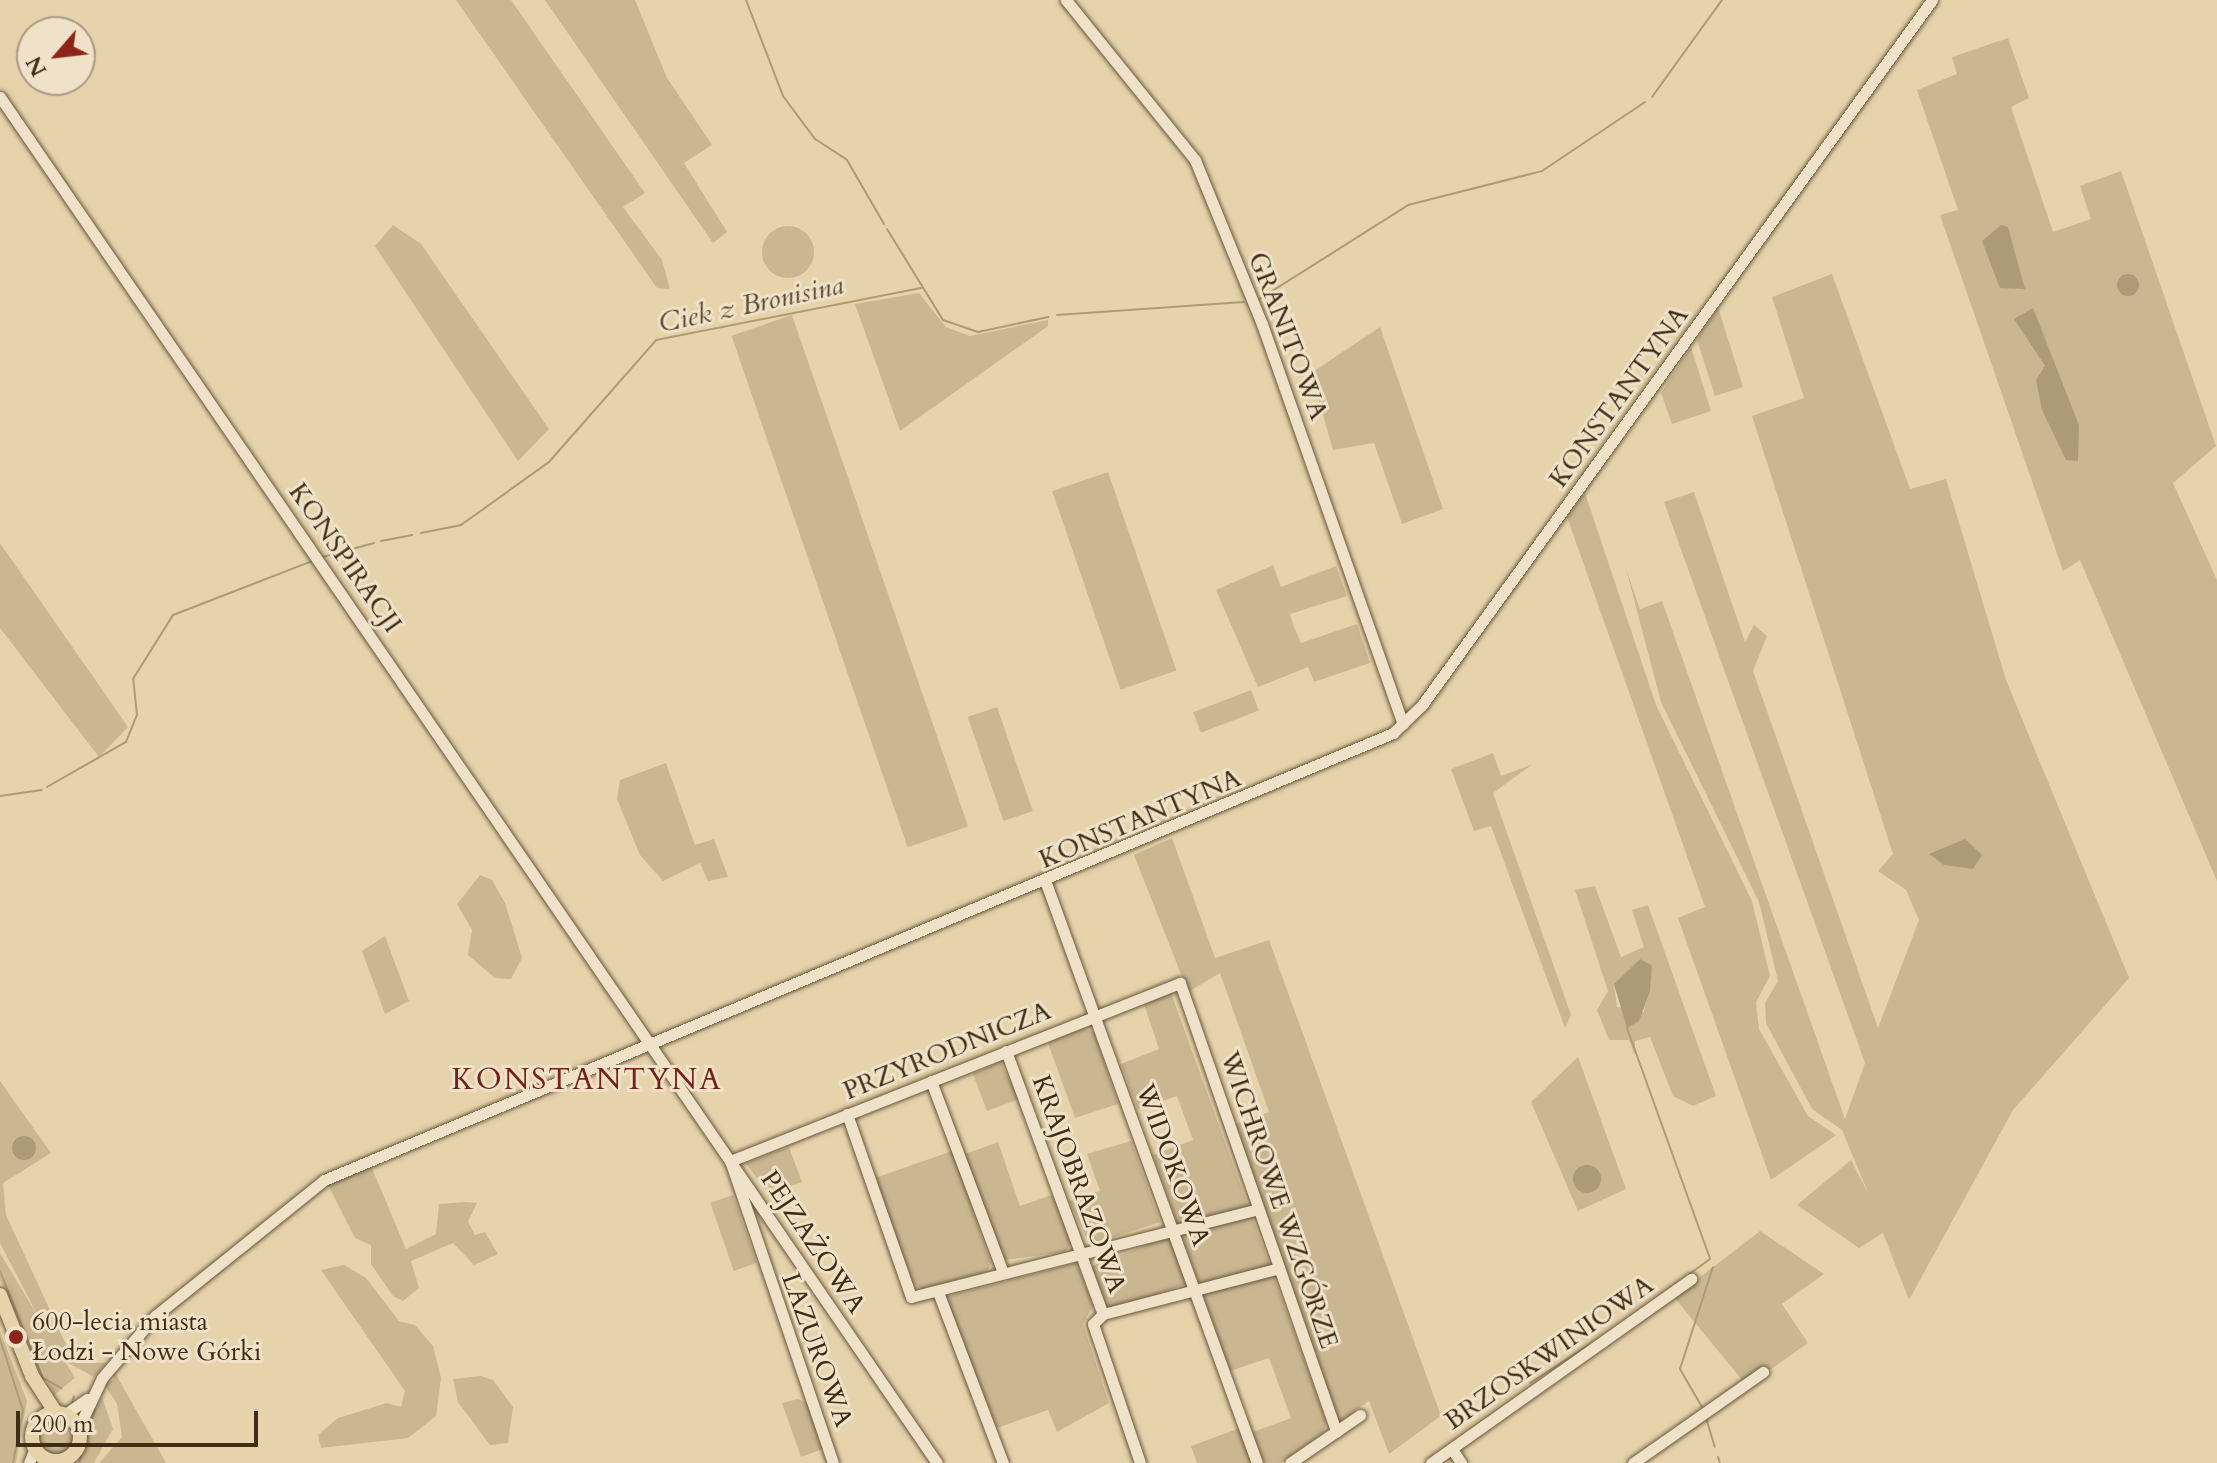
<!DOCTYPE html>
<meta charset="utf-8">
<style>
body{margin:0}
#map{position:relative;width:2217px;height:1463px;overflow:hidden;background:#e6d3ac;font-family:Cardo,serif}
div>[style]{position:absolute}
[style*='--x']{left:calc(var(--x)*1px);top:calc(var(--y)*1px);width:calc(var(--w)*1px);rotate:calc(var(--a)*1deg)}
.green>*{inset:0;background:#cab792;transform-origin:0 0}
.round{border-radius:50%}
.water>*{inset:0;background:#ad9b78}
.stream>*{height:2px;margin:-1px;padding:0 1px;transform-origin:1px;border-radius:1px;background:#ad9b78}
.roads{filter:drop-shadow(0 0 2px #69563a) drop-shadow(0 0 2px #69563a)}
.minor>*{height:11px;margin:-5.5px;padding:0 5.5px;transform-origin:5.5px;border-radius:5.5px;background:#efe2c9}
.major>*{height:14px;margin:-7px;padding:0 7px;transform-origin:7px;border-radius:7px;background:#e6d3ac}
.major>.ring{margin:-7px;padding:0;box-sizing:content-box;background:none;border:14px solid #e6d3ac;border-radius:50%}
.dots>*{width:22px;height:22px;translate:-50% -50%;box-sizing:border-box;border:4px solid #efe2c9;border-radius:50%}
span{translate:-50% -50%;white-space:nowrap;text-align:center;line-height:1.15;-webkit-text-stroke:6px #efe2c9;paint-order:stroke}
.street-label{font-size:26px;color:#3f2d14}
.poi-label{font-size:26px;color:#3f2d14}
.left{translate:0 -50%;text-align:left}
.water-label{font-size:28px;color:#5a482d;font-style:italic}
.quarter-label{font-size:30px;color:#7a1f14;letter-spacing:2px}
.north{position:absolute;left:16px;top:16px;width:80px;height:80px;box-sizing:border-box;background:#efe2c9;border:2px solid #a99a81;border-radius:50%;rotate:242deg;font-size:22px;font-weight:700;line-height:32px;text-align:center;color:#3f2d14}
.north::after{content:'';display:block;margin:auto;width:28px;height:36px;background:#8f2418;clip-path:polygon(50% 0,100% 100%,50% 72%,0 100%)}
.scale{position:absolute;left:16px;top:1411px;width:242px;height:36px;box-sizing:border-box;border:4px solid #3f2d14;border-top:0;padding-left:10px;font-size:24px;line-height:28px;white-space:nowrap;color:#3f2d14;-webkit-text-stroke:6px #efe2c9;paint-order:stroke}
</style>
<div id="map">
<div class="green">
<div style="clip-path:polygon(456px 0,511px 0,645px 193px,623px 207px,662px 260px,670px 289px,657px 288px)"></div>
<div style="clip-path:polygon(545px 0,635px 0,667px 78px,712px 145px,684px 163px,727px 232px,713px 243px)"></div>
<div style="clip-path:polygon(2008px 38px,2029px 98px,2011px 107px,2053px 232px,2091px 219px,2080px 186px,2121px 171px,2216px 446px,2173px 483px,2217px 580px,2217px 881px,2080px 560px,2063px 571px,1940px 215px,1958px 210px,1917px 90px,1957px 74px,1952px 57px)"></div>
<div style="clip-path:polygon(393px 225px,421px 244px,549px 429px,518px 461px,375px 246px)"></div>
<div class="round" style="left:762px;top:226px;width:52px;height:52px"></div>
<div style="clip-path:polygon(1832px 274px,1910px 489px,1946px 479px,2006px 680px,2129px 978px,2013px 1110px,1909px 1300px,1883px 1233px,1859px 1248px,1797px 1205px,1851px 1160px,1869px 1195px,1842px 1130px,1812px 1109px,1766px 1023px,1765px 1003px,1778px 981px,1759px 902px,1661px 702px,1626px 569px,1640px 609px,1662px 601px,1845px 1119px,1865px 1063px,1664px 502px,1694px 492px,1745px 642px,1754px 625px,1767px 636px,1753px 671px,1878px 1028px,1919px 920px,1906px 890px,1878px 871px,1893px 854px,1752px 416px,1804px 398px,1772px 297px)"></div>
<div style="clip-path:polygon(919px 293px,946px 327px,970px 336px,1048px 320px,1048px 326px,900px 431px,855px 304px)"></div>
<div style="clip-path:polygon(1718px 307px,1743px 387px,1715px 396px,1697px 340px)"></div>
<div style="left:792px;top:315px;width:541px;height:64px;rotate:71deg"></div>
<div style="clip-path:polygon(1380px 327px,1443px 509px,1402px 524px,1374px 443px,1333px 450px,1311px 373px)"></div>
<div style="clip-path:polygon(1691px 347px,1711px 411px,1672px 424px,1661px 393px)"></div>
<div style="left:1108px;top:472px;width:210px;height:59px;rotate:71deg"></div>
<div style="clip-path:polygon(1585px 493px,1656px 705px,1752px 901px,1770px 976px,1756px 1002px,1759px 1029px,1808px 1116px,1836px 1135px,1771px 1180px,1678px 918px,1705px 907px,1567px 517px)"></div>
<div style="clip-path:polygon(0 543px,128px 727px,99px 757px,0 628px)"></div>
<div style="clip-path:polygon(1273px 565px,1281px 587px,1336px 566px,1347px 596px,1290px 614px,1294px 627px,1301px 643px,1357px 624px,1370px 663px,1314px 682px,1308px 667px,1258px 687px,1216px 590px)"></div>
<div style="left:1251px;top:690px;width:22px;height:62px;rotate:69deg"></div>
<div style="left:997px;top:707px;width:110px;height:31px;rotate:71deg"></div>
<div style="clip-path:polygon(1493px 753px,1501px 776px,1533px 764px,1493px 793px,1571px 1015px,1565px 1028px,1491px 826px,1474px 831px,1451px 769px)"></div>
<div style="clip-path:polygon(666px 763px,695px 845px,714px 839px,728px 877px,708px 881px,700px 863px,663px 881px,640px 855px,617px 799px,620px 780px)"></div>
<div style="clip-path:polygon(1172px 838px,1215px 958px,1269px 940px,1441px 1416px,1389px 1454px,1369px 1401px,1337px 1423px,1235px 1124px,1269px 1112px,1220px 973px,1188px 992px,1134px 855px)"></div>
<div style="clip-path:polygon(480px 875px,492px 880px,505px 903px,522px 958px,511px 979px,495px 978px,468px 955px,472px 930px,457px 904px)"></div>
<div style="clip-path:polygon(evenodd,1595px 886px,1621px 957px,1644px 947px,1632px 910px,1648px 905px,1716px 1096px,1693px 1106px,1673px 1096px,1650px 1037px,1635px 1041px,1635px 1056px,1629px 1040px,1609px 1040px,1597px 1010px,1608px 991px,1575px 890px,1595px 886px,1640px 959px,1652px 965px,1644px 1012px,1617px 1007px,1614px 984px,1640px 959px)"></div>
<div style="clip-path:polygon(385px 936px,409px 1001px,385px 1014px,362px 951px)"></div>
<div style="clip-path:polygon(1171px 993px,1326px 1421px,1324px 1432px,1280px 1463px,1264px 1463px,1253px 1432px,1291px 1418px,1269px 1358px,1230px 1371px,1153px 1155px,1193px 1140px,1177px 1096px,1138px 1109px,1121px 1064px,1159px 1049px,1144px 1004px)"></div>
<div style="clip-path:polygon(1084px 1028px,1094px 1032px,1118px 1104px,1075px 1118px,1048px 1043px)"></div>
<div style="clip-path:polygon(1578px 1057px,1626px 1189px,1578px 1211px,1531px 1102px)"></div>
<div style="clip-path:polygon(1000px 1062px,1019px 1099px,987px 1111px,973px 1074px)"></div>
<div style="clip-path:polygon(0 1081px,51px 1153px,3px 1183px,6px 1215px,74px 1362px,106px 1363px,94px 1377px,68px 1363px,50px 1339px,0 1243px)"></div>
<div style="clip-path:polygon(1131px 1141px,1160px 1222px,1090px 1245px,1069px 1201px,1100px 1191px,1087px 1154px)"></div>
<div style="clip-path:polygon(998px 1142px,1020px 1206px,1052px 1195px,1071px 1243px,1065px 1252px,1004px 1260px,965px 1154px)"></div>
<div style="clip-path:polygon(789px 1147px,802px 1182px,768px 1194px,746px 1163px)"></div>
<div style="clip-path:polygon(952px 1151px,991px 1263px,987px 1272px,922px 1289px,913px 1283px,875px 1178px)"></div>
<div style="clip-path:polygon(371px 1166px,406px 1249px,436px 1234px,439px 1204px,467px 1202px,477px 1203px,468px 1222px,475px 1235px,485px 1232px,498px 1254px,474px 1265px,453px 1243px,411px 1261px,419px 1288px,403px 1301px,393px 1296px,371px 1264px,371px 1245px,355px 1238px,328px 1185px)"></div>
<div style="left:733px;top:1195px;width:72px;height:24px;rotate:71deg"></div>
<div style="clip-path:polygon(1760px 1231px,1824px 1274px,1782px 1304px,1808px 1343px,1747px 1386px,1674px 1297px)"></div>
<div style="left:1170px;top:1236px;width:50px;height:85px;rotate:69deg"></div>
<div style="clip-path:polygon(0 1253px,75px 1378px,54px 1395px,0 1280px)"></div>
<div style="clip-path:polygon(1077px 1263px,1093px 1306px,1083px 1324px,1109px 1403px,1057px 1432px,1048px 1410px,997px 1428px,945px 1297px)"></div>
<div style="clip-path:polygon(344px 1265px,366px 1278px,399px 1321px,415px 1325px,433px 1346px,441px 1378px,436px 1416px,408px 1438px,321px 1448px,318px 1435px,338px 1418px,387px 1403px,401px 1407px,405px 1391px,321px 1270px)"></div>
<div style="clip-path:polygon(0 1331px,27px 1401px,16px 1463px,0 1463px)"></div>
<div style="clip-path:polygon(113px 1369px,166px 1463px,99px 1463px,122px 1437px,117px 1404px,104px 1384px,114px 1380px)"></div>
<div style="clip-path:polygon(481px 1376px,493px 1380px,513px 1407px,508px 1443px,490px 1445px,458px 1402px,453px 1379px)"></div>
<div style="clip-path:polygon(102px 1397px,113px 1429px,94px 1463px,77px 1463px,84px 1428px)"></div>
<div style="clip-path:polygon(798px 1399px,808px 1404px,823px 1449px,801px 1457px,782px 1403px)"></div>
<div class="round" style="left:37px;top:1420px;width:36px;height:36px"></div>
<div style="clip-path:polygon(1240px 1428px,1251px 1463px,1197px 1463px,1191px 1446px)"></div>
</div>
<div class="water">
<div style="clip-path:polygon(2001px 225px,2008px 227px,2025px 289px,2000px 288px,1982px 241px)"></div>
<div class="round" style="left:2117px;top:274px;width:22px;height:22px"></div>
<div style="clip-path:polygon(2033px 308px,2079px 425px,2078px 461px,2066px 460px,2042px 410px,2036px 380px,2045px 366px,2014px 319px)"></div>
<div style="clip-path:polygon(1965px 839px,1982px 855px,1973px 869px,1944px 865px,1929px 854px)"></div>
<div style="clip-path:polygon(1640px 959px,1652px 965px,1650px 991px,1639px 1021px,1627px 1028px,1614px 984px)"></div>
<div class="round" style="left:12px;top:1136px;width:24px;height:24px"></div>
<div class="round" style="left:1573px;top:1165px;width:28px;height:28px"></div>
</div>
<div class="stream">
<div style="--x:746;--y:0;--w:103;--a:68.9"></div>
<div style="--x:783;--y:96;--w:54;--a:53.3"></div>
<div style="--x:815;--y:139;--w:38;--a:33"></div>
<div style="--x:847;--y:160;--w:74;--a:60"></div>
<div style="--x:1652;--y:97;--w:120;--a:-54.2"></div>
<div style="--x:887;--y:229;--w:107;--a:58.4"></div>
<div style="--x:943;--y:320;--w:37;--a:19"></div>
<div style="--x:978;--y:332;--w:72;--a:-12.1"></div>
<div style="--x:1258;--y:300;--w:178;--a:-32.3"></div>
<div style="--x:1408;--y:205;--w:138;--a:-14.2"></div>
<div style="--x:1542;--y:171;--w:124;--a:-33.8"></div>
<div style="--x:1057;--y:315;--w:187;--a:-4"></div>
<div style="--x:421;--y:533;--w:41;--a:-11.3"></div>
<div style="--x:461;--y:525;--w:108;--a:-35.6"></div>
<div style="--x:549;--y:462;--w:162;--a:-48.7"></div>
<div style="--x:656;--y:340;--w:270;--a:-11.1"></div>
<div style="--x:381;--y:541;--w:32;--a:-11"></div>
<div style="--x:323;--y:557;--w:53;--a:-15.4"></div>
<div style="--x:47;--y:787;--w:91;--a:-29.7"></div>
<div style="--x:126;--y:742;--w:29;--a:-68"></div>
<div style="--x:137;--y:715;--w:36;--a:-96"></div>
<div style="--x:133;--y:679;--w:75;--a:-58"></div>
<div style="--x:173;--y:615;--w:149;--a:-21.2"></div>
<div style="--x:0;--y:796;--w:42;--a:-8.1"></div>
<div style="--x:1627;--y:1028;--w:245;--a:70.2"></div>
<div style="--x:1710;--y:1259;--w:26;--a:144"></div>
<div style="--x:0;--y:1271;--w:115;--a:68.1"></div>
<div style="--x:43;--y:1378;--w:21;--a:29"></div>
<div style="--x:0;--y:1339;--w:75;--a:72.1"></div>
<div style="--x:23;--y:1410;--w:54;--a:100.7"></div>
<div style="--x:1530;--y:1383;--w:70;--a:-32.8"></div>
<div style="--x:72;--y:1403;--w:7;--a:-74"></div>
<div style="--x:1702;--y:1407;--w:44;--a:-120.1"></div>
<div style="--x:1680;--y:1369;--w:107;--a:-72.1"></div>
<div style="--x:1706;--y:1418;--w:30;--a:73"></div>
<div style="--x:1718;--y:1457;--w:6;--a:72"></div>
<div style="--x:79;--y:1463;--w:56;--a:-73.5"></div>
</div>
<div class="roads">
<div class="minor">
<div style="--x:1066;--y:0;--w:206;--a:51.1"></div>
<div style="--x:1195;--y:160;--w:177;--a:67.8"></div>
<div style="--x:1262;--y:324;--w:424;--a:70.6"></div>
<div style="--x:0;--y:97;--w:1656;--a:55.55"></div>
<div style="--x:1046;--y:883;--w:617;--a:70.01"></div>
<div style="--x:1006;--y:1051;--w:280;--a:69.8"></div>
<div style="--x:1103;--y:1314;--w:14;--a:135"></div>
<div style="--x:1093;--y:1324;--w:147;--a:71.3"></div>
<div style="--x:931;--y:1081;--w:205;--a:69.4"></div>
<div style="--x:847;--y:1114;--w:194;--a:70.7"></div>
<div style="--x:911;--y:1297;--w:358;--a:-14.2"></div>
<div style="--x:938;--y:1292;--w:183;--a:69.2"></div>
<div style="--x:1103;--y:1314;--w:182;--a:-14.6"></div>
<div style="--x:64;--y:1415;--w:28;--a:-35"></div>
<div style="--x:78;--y:1429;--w:56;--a:-64.8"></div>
<div style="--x:102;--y:1378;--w:82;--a:-49.5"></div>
<div style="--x:155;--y:1316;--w:217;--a:-38.8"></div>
<div style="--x:324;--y:1180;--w:1159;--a:-22.69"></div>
<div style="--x:1393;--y:733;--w:40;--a:-44"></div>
<div style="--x:1422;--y:705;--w:870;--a:-54.12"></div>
<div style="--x:1452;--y:1449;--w:17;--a:57"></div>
<div style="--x:29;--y:1463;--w:16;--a:-68"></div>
<div style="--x:43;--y:1463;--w:8;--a:-23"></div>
<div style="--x:833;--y:1463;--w:319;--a:-108.8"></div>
<div style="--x:730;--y:1161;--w:484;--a:-21.6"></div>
<div style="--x:1180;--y:983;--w:475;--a:70.8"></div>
<div style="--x:1290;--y:1463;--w:85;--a:-34.4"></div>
<div style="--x:1431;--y:1463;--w:319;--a:-35.3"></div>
<div style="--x:1633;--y:1463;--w:159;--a:-35"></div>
</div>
<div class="major">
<div style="--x:0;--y:1295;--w:87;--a:68.4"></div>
<div style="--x:32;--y:1376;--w:44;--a:57"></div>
<div class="ring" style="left:32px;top:1413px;width:34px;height:34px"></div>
</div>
</div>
<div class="dots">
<div style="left:16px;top:1337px;background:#8f2418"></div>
</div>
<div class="street-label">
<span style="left:1288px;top:336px;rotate:69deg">GRANITOWA</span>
<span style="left:1619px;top:397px;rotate:-54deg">KONSTANTYNA</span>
<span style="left:345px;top:558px;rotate:55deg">KONSPIRACJI</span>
<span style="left:1140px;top:819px;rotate:-23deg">KONSTANTYNA</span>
<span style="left:947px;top:1051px;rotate:-22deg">PRZYRODNICZA</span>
<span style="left:1173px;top:1165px;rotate:70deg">WIDOKOWA</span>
<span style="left:1079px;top:1184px;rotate:70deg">KRAJOBRAZOWA</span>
<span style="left:1279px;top:1200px;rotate:71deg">WICHROWE WZGÓRZE</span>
<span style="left:813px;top:1242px;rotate:56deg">PEJZAŻOWA</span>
<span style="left:817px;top:1350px;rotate:70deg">LAZUROWA</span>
<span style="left:1549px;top:1353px;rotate:-35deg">BRZOSKWINIOWA</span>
</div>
<div class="poi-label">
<span class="left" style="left:32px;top:1337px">600-lecia miasta<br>Łodzi - Nowe Górki</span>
</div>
<div class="water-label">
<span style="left:751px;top:304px;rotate:-12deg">Ciek z Bronisina</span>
</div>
<div class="quarter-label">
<span style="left:587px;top:1080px">KONSTANTYNA</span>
</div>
<div class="north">N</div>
<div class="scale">200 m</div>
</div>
